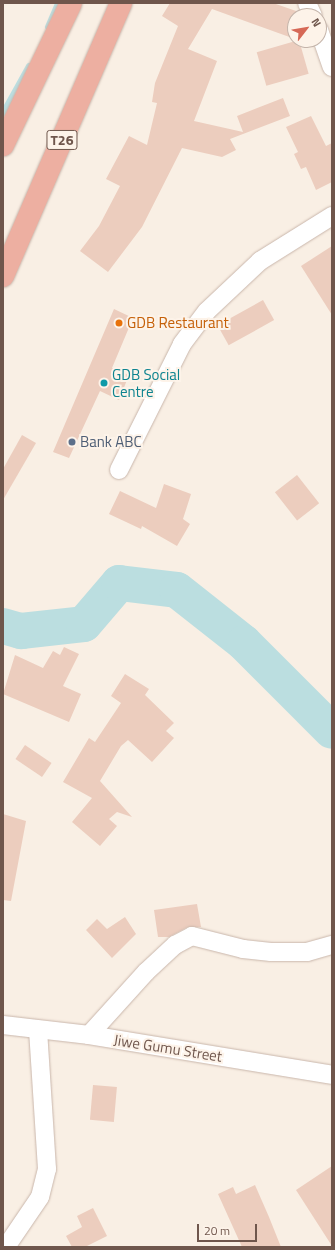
<!DOCTYPE html>
<style>
body{margin:0}
#map{position:relative;width:335px;height:1250px;overflow:hidden;background:#f9efe4;font-family:"Titillium Web",sans-serif}
div>[style]{position:absolute}
[style*='--x']{left:calc(var(--x)*1px);top:calc(var(--y)*1px);width:calc(var(--w)*1px);rotate:calc(var(--a)*1deg)}
.stream>*{height:6px;margin:-3px;padding:0 3px;transform-origin:3px;border-radius:3px;background:#bbdee0}
.river>*{height:36px;margin:-18px;padding:0 18px;transform-origin:18px;border-radius:18px;background:#bbdee0}
.building>*{inset:0;background:#eccdbe;transform-origin:0 0}
.roads{filter:drop-shadow(0 0 1px #c9b6ab) drop-shadow(0 0 1px #c9b6ab)}
.street>*{height:18px;margin:-9px;padding:0 9px;transform-origin:9px;border-radius:9px;background:#fff}
.highway>*{height:22px;margin:-11px;padding:0 11px;transform-origin:11px;border-radius:11px;background:#edafa1}
.dots>*{width:11px;height:11px;translate:-50% -50%;box-sizing:border-box;border:2px solid #fdf3e9;border-radius:50%}
span{translate:-50% -50%;white-space:nowrap;text-align:center;line-height:1.15;-webkit-text-stroke:4px #fdf3e9;paint-order:stroke}
.shield-label span{padding:1px 3px;background:#fdf3e9;border:1px solid;border-radius:3px;-webkit-text-stroke-width:0}
.shield-label{font-size:14px;color:#6f564c;font-weight:700}
.food-label{font-size:15px;color:#c56008}
.left{translate:0 -50%;text-align:left}
.culture-label{font-size:15px;color:#0d838f}
.service-label{font-size:15px;color:#4e5e75}
.street-label{font-size:15px;color:#6f564c}
.frame{position:absolute;inset:0;border:4px solid #6f564c;pointer-events:none}
.north{position:absolute;left:287px;top:8px;width:40px;height:40px;box-sizing:border-box;background:#fdf3e9;border:1px solid #c4b4aa;border-radius:50%;rotate:59deg;font-size:11px;font-weight:700;line-height:16px;text-align:center;color:#6f564c}
.north::after{content:'';display:block;margin:auto;width:14px;height:18px;background:#d66856;clip-path:polygon(50% 0,100% 100%,50% 72%,0 100%)}
.scale{position:absolute;left:197px;top:1224px;width:60px;height:18px;box-sizing:border-box;border:2px solid #6f564c;border-top:0;padding-left:5px;font-size:12px;line-height:14px;white-space:nowrap;color:#6f564c;-webkit-text-stroke:3px #fdf3e9;paint-order:stroke}
</style>
<div id="map">
<div class="stream">
<div style="--x:48;--y:27;--w:26;--a:-67"></div>
<div style="--x:3;--y:113;--w:54;--a:-61"></div>
</div>
<div class="river">
<div style="--x:3;--y:626;--w:19;--a:16"></div>
<div style="--x:21;--y:631;--w:63;--a:-6.3"></div>
<div style="--x:84;--y:624;--w:54;--a:-49.5"></div>
<div style="--x:119;--y:583;--w:58;--a:6.9"></div>
<div style="--x:177;--y:590;--w:85;--a:38.3"></div>
<div style="--x:244;--y:643;--w:124;--a:45"></div>
</div>
<div class="building">
<div style="clip-path:polygon(170px 3px,273px 3px,299px 12px,295px 16px,295px 39px,212px 9px,188px 49px,217px 61px,194px 121px,243px 132px,237px 116px,283px 98px,290px 116px,230px 139px,236px 150px,222px 157px,182px 148px,142px 227px,108px 272px,80px 251px,99px 226px,120px 186px,106px 179px,129px 136px,147px 145px,157px 103px,152px 102px,155px 83px,178px 26px,162px 16px)"></div>
<div style="left:299px;top:40px;width:35px;height:44px;rotate:74deg"></div>
<div style="clip-path:polygon(311px 116px,326px 146px,332px 143px,332px 182px,316px 190px,306px 167px,301px 169px,294px 154px,298px 152px,286px 127px)"></div>
<div style="clip-path:polygon(332px 246px,332px 315px,301px 266px)"></div>
<div style="left:263px;top:300px;width:23px;height:52px;rotate:61deg"></div>
<div style="clip-path:polygon(114px 309px,133px 318px,112px 368px,129px 375px,119px 400px,100px 391px,69px 458px,53px 452px)"></div>
<div style="clip-path:polygon(22px 435px,36px 443px,3px 500px,3px 469px)"></div>
<div style="left:297px;top:475px;width:36px;height:28px;rotate:52deg"></div>
<div style="clip-path:polygon(164px 484px,191px 494px,183px 519px,190px 524px,177px 546px,142px 526px,141px 529px,109px 514px,120px 491px,156px 508px)"></div>
<div style="clip-path:polygon(64px 647px,79px 654px,63px 686px,81px 694px,69px 722px,3px 694px,15px 655px,43px 668px,53px 651px,60px 655px)"></div>
<div style="clip-path:polygon(125px 674px,149px 689px,145px 695px,174px 723px,166px 731px,174px 738px,152px 762px,128px 740px,121px 746px,100px 781px,132px 817px,117px 812px,109px 819px,117px 826px,100px 846px,72px 822px,92px 798px,63px 782px,89px 738px,95px 742px,121px 703px,111px 696px)"></div>
<div style="left:25px;top:745px;width:32px;height:17px;rotate:34deg"></div>
<div style="clip-path:polygon(3px 814px,26px 821px,11px 901px,3px 900px)"></div>
<div style="clip-path:polygon(197px 904px,201px 927px,188px 927px,169px 937px,158px 937px,154px 910px)"></div>
<div style="clip-path:polygon(125px 917px,136px 934px,112px 958px,86px 930px,97px 919px,107px 929px)"></div>
<div style="left:93px;top:1085px;width:24px;height:35px;rotate:5deg"></div>
<div style="clip-path:polygon(332px 1166px,332px 1246px,296px 1190px)"></div>
<div style="clip-path:polygon(255px 1185px,269px 1217px,281px 1247px,242px 1247px,218px 1194px,233px 1187px,236px 1194px)"></div>
<div style="clip-path:polygon(93px 1208px,107px 1236px,85px 1247px,72px 1247px,66px 1236px,82px 1227px,77px 1216px)"></div>
</div>
<div class="roads">
<div class="street">
<div style="--x:307;--y:3;--w:14;--a:65"></div>
<div style="--x:319;--y:30;--w:39;--a:71"></div>
<div style="--x:119;--y:470;--w:141;--a:-63.4"></div>
<div style="--x:182;--y:344;--w:41;--a:-52.9"></div>
<div style="--x:207;--y:311;--w:73;--a:-43.3"></div>
<div style="--x:260;--y:261;--w:85;--a:-32"></div>
<div style="--x:3;--y:1025;--w:87;--a:6.6"></div>
<div style="--x:89;--y:1035;--w:246;--a:9.3"></div>
<div style="--x:89;--y:1035;--w:85;--a:-47.9"></div>
<div style="--x:146;--y:972;--w:40;--a:-43"></div>
<div style="--x:175;--y:945;--w:19;--a:-28"></div>
<div style="--x:192;--y:936;--w:53;--a:14.3"></div>
<div style="--x:243;--y:949;--w:28;--a:6"></div>
<div style="--x:271;--y:952;--w:36;--a:0"></div>
<div style="--x:307;--y:952;--w:26;--a:-16"></div>
<div style="--x:6;--y:1247;--w:60;--a:-55.8"></div>
<div style="--x:40;--y:1197;--w:29;--a:-76"></div>
<div style="--x:47;--y:1169;--w:138;--a:-93.7"></div>
</div>
<div class="highway">
<div style="--x:3;--y:145;--w:157;--a:-64.4"></div>
<div style="--x:3;--y:276;--w:297;--a:-66.6"></div>
</div>
</div>
<div class="dots">
<div style="left:119px;top:323px;background:#e8710a"></div>
<div style="left:104px;top:383px;background:#0f9aa8"></div>
<div style="left:72px;top:442px;background:#5c6f8a"></div>
</div>
<div class="shield-label">
<span style="left:62px;top:140px">T26</span>
</div>
<div class="food-label">
<span class="left" style="left:127px;top:323px">GDB Restaurant</span>
</div>
<div class="culture-label">
<span class="left" style="left:112px;top:383px">GDB Social<br>Centre</span>
</div>
<div class="service-label">
<span class="left" style="left:80px;top:442px">Bank ABC</span>
</div>
<div class="street-label">
<span style="left:168px;top:1048px;rotate:9deg">Jiwe Gumu Street</span>
</div>
<div class="frame"></div>
<div class="north">N</div>
<div class="scale">20 m</div>
</div>
